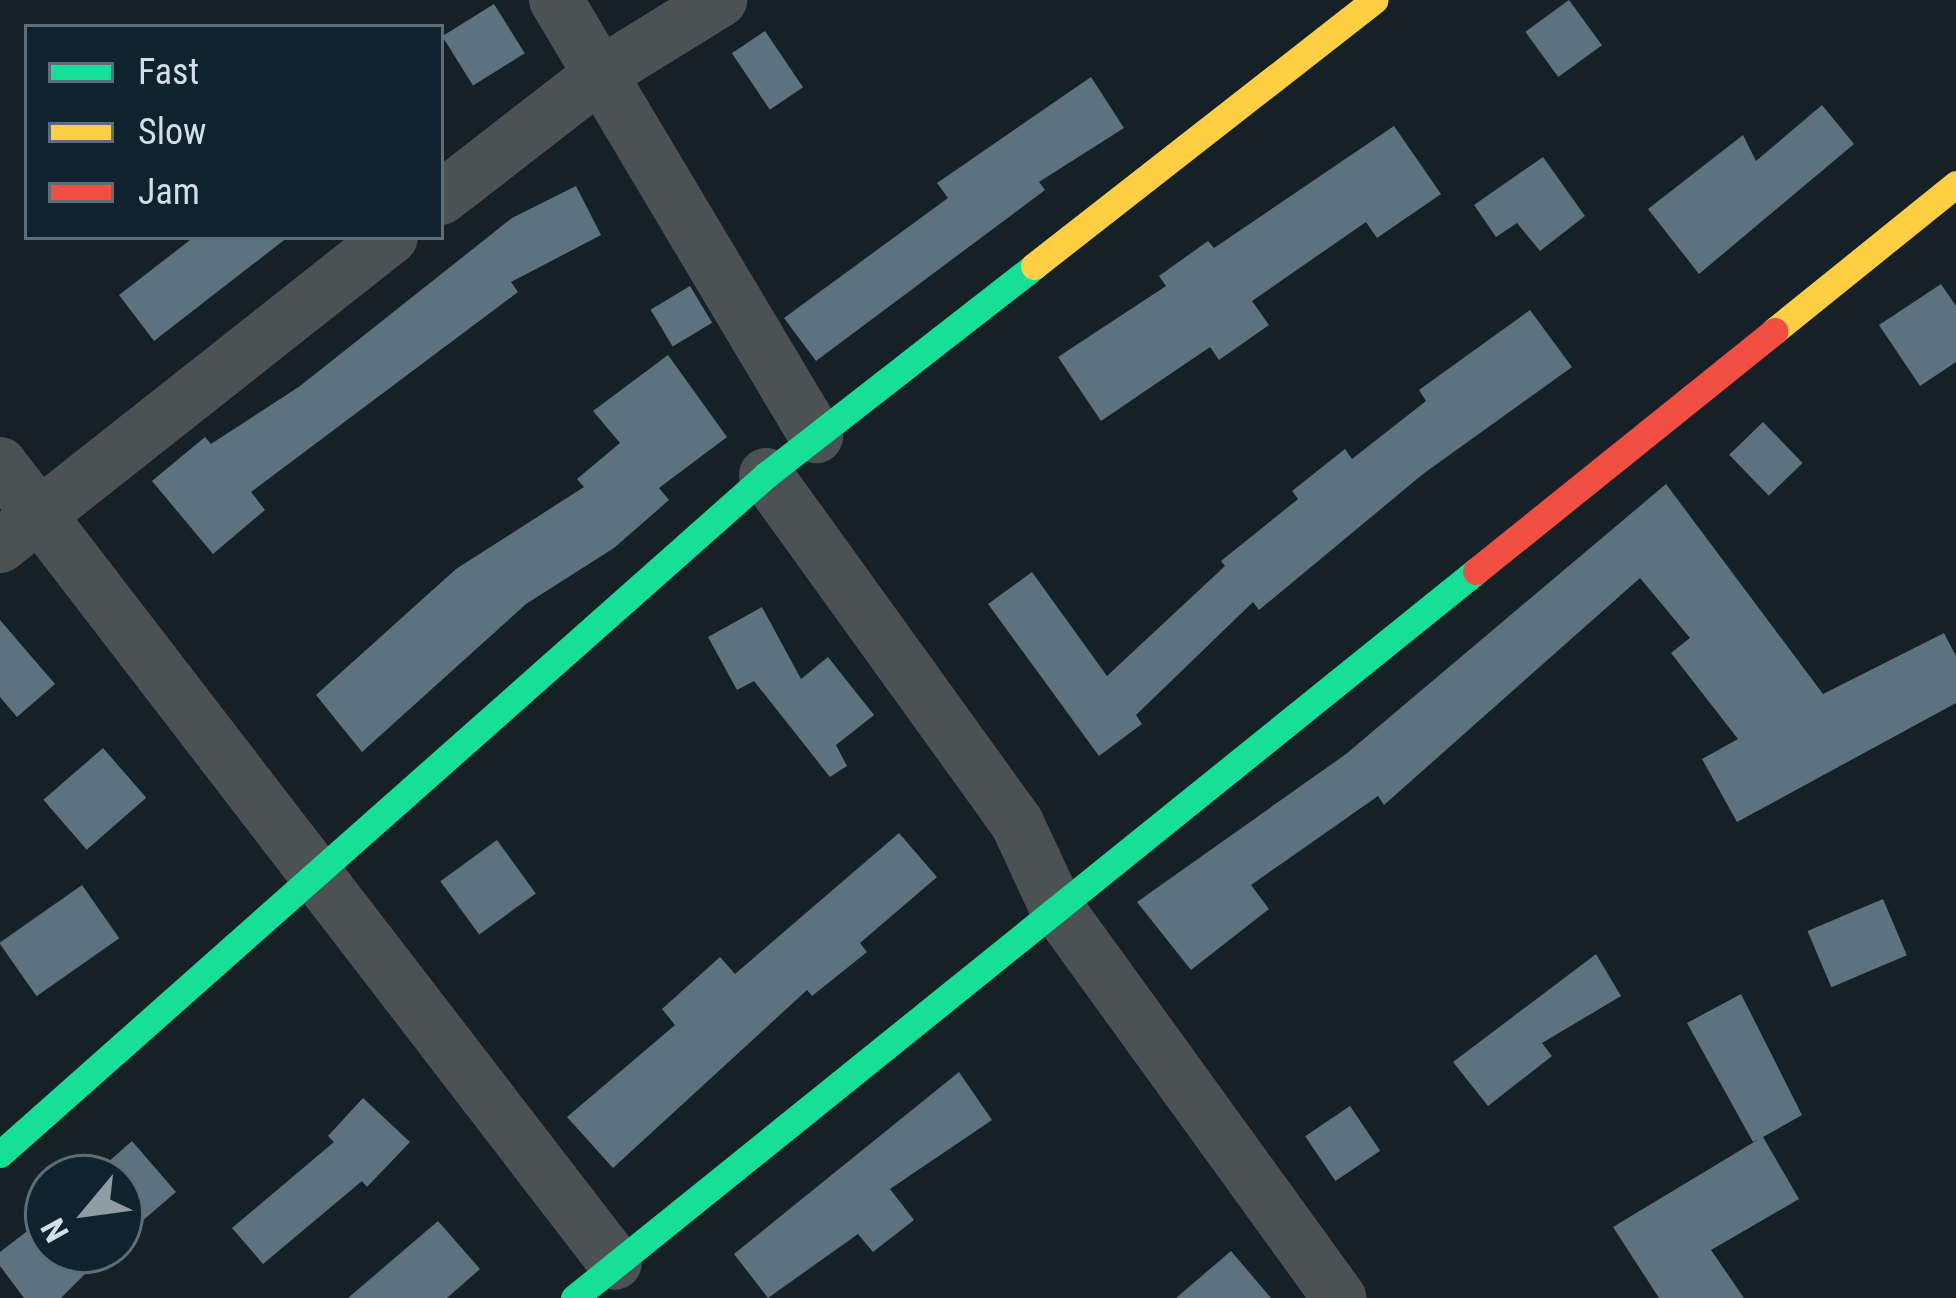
<!DOCTYPE html>
<style>
body{margin:0}
#map{position:relative;width:1956px;height:1298px;overflow:hidden;background:#152127;font-family:"Roboto Condensed",sans-serif}
div>[style]{position:absolute}
[style*='--x']{left:calc(var(--x)*1px);top:calc(var(--y)*1px);width:calc(var(--w)*1px);rotate:calc(var(--a)*1deg)}
.building>*{inset:0;background:#5c727e;transform-origin:0 0}
.street>*{height:54px;margin:-27px;padding:0 27px;transform-origin:27px;border-radius:27px;background:#4c5154}
.fast>*{height:27px;margin:-13.5px;padding:0 13.5px;transform-origin:13.5px;border-radius:13.5px;background:#16e098}
.slow>*{height:27px;margin:-13.5px;padding:0 13.5px;transform-origin:13.5px;border-radius:13.5px;background:#ffcf43}
.jam>*{height:27px;margin:-13.5px;padding:0 13.5px;transform-origin:13.5px;border-radius:13.5px;background:#f24e42}
span{translate:-50% -50%;white-space:nowrap;text-align:center;line-height:1.15;-webkit-text-stroke:12px #0e232e;paint-order:stroke}
.legend{position:absolute;left:24px;top:24px;width:420px;height:216px;box-sizing:border-box;background:#0e232e;border:3px solid #5d6e78;margin:0;padding:15px 21px;list-style:none;font-size:36px;color:#d3dfe7}
.legend li{display:flex;align-items:center;gap:24px;height:60px}
.legend b{width:60px;border:3px solid #5d6e78}
.north{position:absolute;left:24px;top:1154px;width:120px;height:120px;box-sizing:border-box;background:#0e232e;border:3px solid #5d6e78;border-radius:50%;rotate:241deg;font-size:33px;font-weight:700;line-height:48px;text-align:center;color:#d3dfe7}
.north::after{content:'';display:block;margin:auto;width:42px;height:54px;background:#909ca4;clip-path:polygon(50% 0,100% 100%,50% 72%,0 100%)}
</style>
<div id="map">
<div class="building">
<div style="left:1569px;top:0;width:56px;height:54px;rotate:54deg"></div>
<div style="left:494px;top:4px;width:58px;height:61px;rotate:58deg"></div>
<div style="left:765px;top:31px;width:68px;height:40px;rotate:56deg"></div>
<div style="clip-path:polygon(1091px 77px,1124px 128px,1039px 182px,1045px 190px,816px 361px,784px 318px,948px 198px,937px 183px)"></div>
<div style="clip-path:polygon(1822px 105px,1854px 144px,1699px 274px,1648px 209px,1743px 135px,1756px 161px)"></div>
<div style="clip-path:polygon(1394px 126px,1441px 194px,1377px 238px,1366px 222px,1252px 301px,1269px 325px,1219px 360px,1210px 347px,1101px 421px,1058px 357px,1166px 286px,1159px 276px,1208px 241px,1214px 248px)"></div>
<div style="clip-path:polygon(1543px 157px,1585px 216px,1540px 251px,1517px 223px,1496px 237px,1474px 205px)"></div>
<div style="clip-path:polygon(576px 186px,601px 235px,511px 282px,518px 292px,251px 492px,265px 510px,213px 554px,152px 481px,205px 437px,211px 444px,300px 386px,512px 218px)"></div>
<div style="clip-path:polygon(194px 237px,288px 237px,154px 341px,119px 295px)"></div>
<div style="clip-path:polygon(1941px 284px,1956px 306px,1956px 362px,1920px 386px,1879px 325px)"></div>
<div style="left:690px;top:286px;width:43px;height:46px;rotate:59deg"></div>
<div style="clip-path:polygon(1530px 310px,1572px 367px,1423px 474px,1259px 610px,1253px 602px,1136px 715px,1142px 724px,1099px 756px,988px 604px,1032px 572px,1107px 676px,1225px 566px,1221px 561px,1298px 499px,1292px 491px,1345px 449px,1352px 459px,1426px 401px,1419px 390px)"></div>
<div style="clip-path:polygon(668px 355px,727px 437px,659px 488px,669px 500px,614px 548px,526px 604px,362px 752px,316px 695px,456px 569px,584px 487px,577px 479px,620px 443px,593px 411px)"></div>
<div style="left:1763px;top:422px;width:57px;height:47px;rotate:46deg"></div>
<div style="clip-path:polygon(1666px 484px,1823px 694px,1944px 633px,1956px 656px,1956px 703px,1737px 822px,1702px 759px,1738px 739px,1671px 653px,1690px 638px,1640px 578px,1384px 805px,1378px 796px,1251px 885px,1269px 909px,1191px 970px,1137px 902px,1346px 754px)"></div>
<div style="clip-path:polygon(762px 607px,801px 679px,828px 657px,874px 715px,836px 745px,847px 766px,830px 777px,754px 681px,737px 690px,708px 637px)"></div>
<div style="clip-path:polygon(0 620px,55px 684px,17px 717px,0 697px)"></div>
<div style="left:103px;top:748px;width:66px;height:79px;rotate:49deg"></div>
<div style="clip-path:polygon(899px 833px,937px 877px,860px 943px,867px 952px,812px 996px,807px 990px,613px 1168px,567px 1117px,675px 1025px,662px 1009px,720px 957px,735px 974px)"></div>
<div style="left:497px;top:840px;width:66px;height:70px;rotate:54deg"></div>
<div style="left:82px;top:885px;width:65px;height:101px;rotate:55deg"></div>
<div style="left:1883px;top:899px;width:61px;height:82px;rotate:67deg"></div>
<div style="clip-path:polygon(1596px 954px,1621px 996px,1542px 1043px,1552px 1056px,1488px 1106px,1453px 1062px)"></div>
<div style="clip-path:polygon(1741px 994px,1802px 1115px,1763px 1137px,1799px 1199px,1711px 1250px,1744px 1298px,1659px 1298px,1613px 1227px,1759px 1139px,1753px 1142px,1687px 1023px)"></div>
<div style="clip-path:polygon(959px 1072px,992px 1120px,890px 1189px,914px 1220px,873px 1252px,858px 1234px,768px 1298px,734px 1254px)"></div>
<div style="clip-path:polygon(363px 1098px,410px 1142px,367px 1187px,362px 1181px,263px 1264px,232px 1228px,334px 1142px,328px 1136px)"></div>
<div style="left:1350px;top:1106px;width:54px;height:54px;rotate:56deg"></div>
<div style="clip-path:polygon(132px 1141px,176px 1192px,120px 1240px,120px 1178px,90px 1178px)"></div>
<div style="clip-path:polygon(48px 1215px,48px 1250px,109px 1250px,61px 1298px,24px 1298px,0 1266px,0 1252px)"></div>
<div style="clip-path:polygon(438px 1221px,480px 1269px,447px 1298px,348px 1298px)"></div>
<div style="clip-path:polygon(1231px 1251px,1271px 1298px,1176px 1298px)"></div>
</div>
<div class="street">
<div style="--x:556;--y:0;--w:508;--a:59.19"></div>
<div style="--x:441;--y:198;--w:204;--a:-37.8"></div>
<div style="--x:602;--y:73;--w:139;--a:-31.7"></div>
<div style="--x:0;--y:464;--w:1008;--a:52.41"></div>
<div style="--x:766;--y:475;--w:429;--a:54.2"></div>
<div style="--x:1017;--y:823;--w:90;--a:65.1"></div>
<div style="--x:1055;--y:905;--w:485;--a:54.1"></div>
<div style="--x:0;--y:546;--w:498;--a:-38.3"></div>
</div>
<div class="fast">
<div style="--x:0;--y:1154;--w:1024;--a:-41.55"></div>
<div style="--x:766;--y:475;--w:340;--a:-37.9"></div>
<div style="--x:574;--y:1298;--w:1159;--a:-38.87"></div>
</div>
<div class="slow">
<div style="--x:1034;--y:266;--w:432;--a:-38"></div>
<div style="--x:1774;--y:331;--w:234;--a:-38.9"></div>
</div>
<div class="jam">
<div style="--x:1476;--y:571;--w:383;--a:-38.8"></div>
</div>
<ul class="legend">
<li><b style="height:15px;background:#16e098"></b>Fast</li>
<li><b style="height:15px;background:#ffcf43"></b>Slow</li>
<li><b style="height:15px;background:#f24e42"></b>Jam</li>
</ul>
<div class="north">N</div>
</div>
